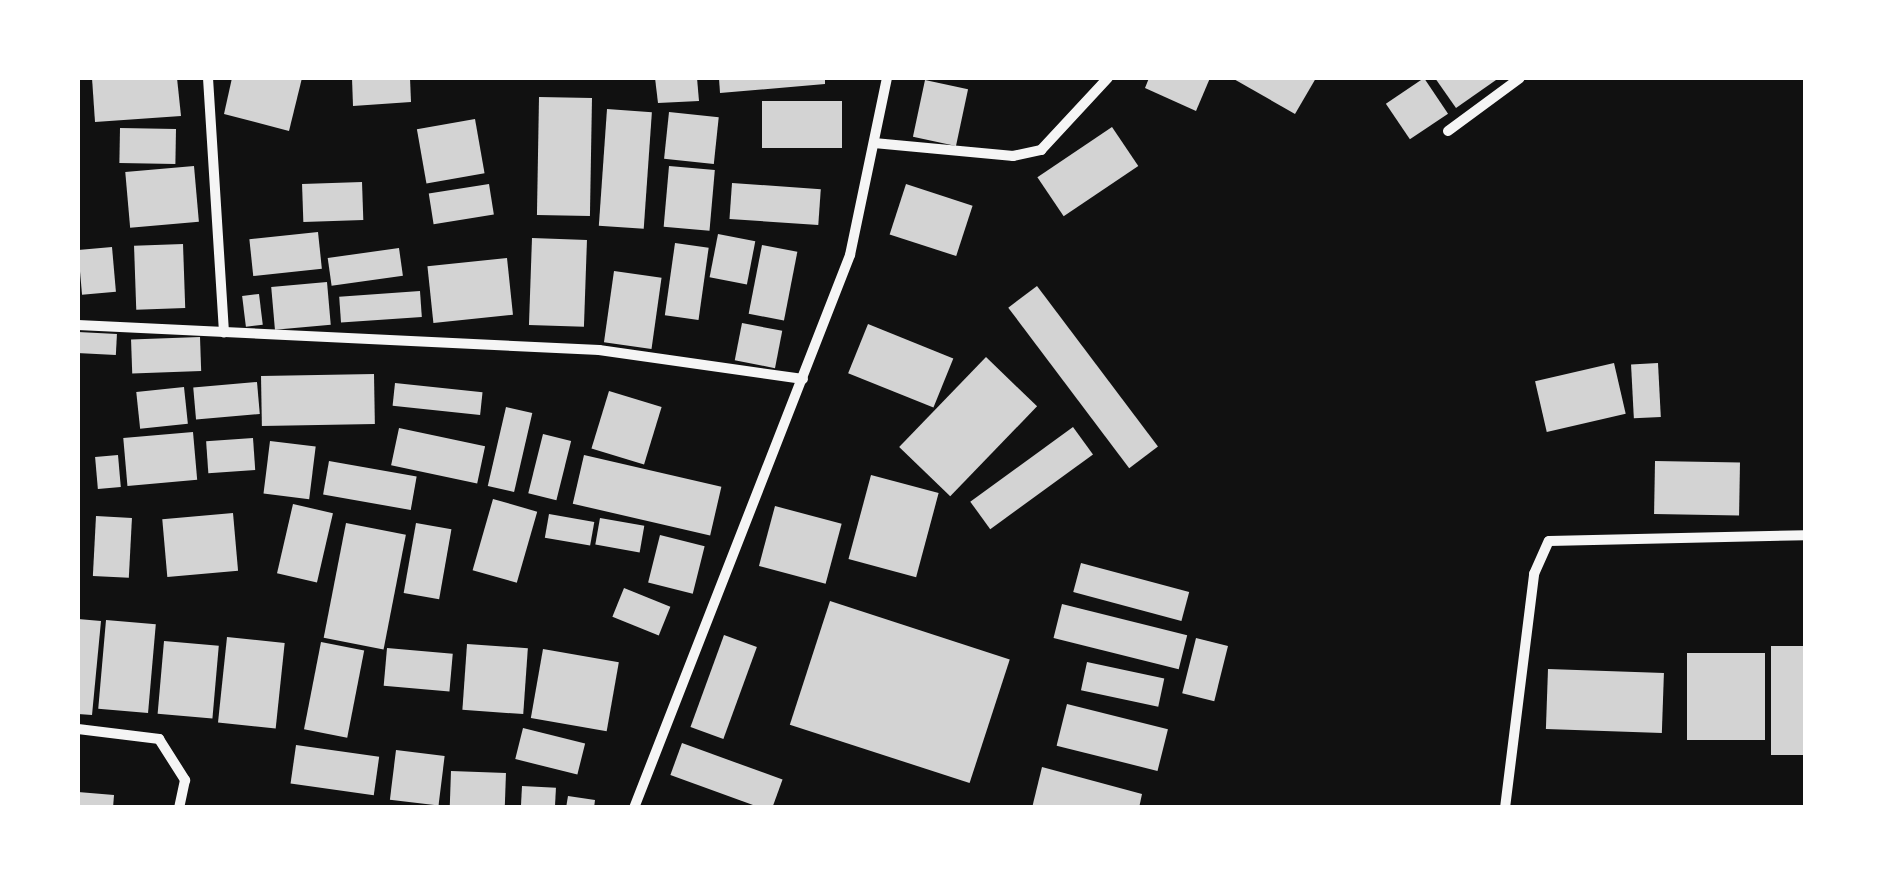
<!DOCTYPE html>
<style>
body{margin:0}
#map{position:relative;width:1883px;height:885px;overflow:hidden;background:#111;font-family:"Crimson Pro",serif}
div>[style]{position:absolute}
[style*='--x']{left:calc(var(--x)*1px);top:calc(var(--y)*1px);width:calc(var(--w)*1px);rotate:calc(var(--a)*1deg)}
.building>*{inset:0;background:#d3d3d3;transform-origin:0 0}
.minor>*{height:10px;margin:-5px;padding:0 5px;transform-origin:5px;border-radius:5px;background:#f5f5f5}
span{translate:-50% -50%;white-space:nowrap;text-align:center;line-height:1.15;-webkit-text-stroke:8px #fff;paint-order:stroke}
.frame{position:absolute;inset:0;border:80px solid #fff;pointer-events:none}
</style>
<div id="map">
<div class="building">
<div style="clip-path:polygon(92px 78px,177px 78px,181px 116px,95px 122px)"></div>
<div style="clip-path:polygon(232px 78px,302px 78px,289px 131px,224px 114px)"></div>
<div style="clip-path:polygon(352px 78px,410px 78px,411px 102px,353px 106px)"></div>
<div style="clip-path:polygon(655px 78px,697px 78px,699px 101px,658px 103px)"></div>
<div style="clip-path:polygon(719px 78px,825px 78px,825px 84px,720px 93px)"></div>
<div style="clip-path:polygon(1149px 78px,1210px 78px,1196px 111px,1145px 88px)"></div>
<div style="clip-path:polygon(1232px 78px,1316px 78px,1295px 114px)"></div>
<div style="left:1424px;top:78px;width:43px;height:46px;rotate:56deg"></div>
<div style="clip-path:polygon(1435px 78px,1494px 78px,1496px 80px,1456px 108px)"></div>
<div style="left:925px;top:80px;width:44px;height:58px;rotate:12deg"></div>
<div style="left:539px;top:97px;width:53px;height:118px;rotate:1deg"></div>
<div style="left:762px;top:101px;width:80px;height:47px"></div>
<div style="left:607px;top:109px;width:45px;height:117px;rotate:4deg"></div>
<div style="left:669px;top:112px;width:50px;height:47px;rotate:6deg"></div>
<div style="left:475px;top:119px;width:55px;height:59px;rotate:80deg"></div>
<div style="left:1112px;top:127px;width:47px;height:90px;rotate:56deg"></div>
<div style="left:120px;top:128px;width:56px;height:35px;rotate:1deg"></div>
<div style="left:194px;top:166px;width:56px;height:69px;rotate:85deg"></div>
<div style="left:669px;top:166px;width:46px;height:61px;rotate:5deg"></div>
<div style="left:362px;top:182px;width:38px;height:60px;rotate:88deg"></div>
<div style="left:732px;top:183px;width:89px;height:36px;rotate:4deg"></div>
<div style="left:489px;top:184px;width:31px;height:61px;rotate:81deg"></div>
<div style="left:906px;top:184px;width:70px;height:53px;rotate:18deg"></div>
<div style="left:318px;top:232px;width:37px;height:69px;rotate:84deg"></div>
<div style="left:718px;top:234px;width:38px;height:44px;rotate:11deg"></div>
<div style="left:532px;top:238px;width:55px;height:87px;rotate:2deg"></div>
<div style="left:675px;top:243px;width:34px;height:73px;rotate:8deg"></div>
<div style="left:183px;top:244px;width:64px;height:49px;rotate:88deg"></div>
<div style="left:762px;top:245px;width:36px;height:70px;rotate:11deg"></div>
<div style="left:112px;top:247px;width:45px;height:34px;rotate:85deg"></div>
<div style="left:399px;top:248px;width:28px;height:72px;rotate:82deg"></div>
<div style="left:507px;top:258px;width:57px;height:80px;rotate:84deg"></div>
<div style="left:614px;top:271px;width:48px;height:72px;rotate:8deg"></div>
<div style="left:327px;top:282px;width:43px;height:56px;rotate:85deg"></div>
<div style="left:1037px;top:286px;width:201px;height:36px;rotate:53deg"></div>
<div style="left:420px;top:291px;width:26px;height:81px;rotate:86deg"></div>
<div style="left:259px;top:294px;width:31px;height:17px;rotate:83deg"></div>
<div style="left:742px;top:323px;width:41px;height:38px;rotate:11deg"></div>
<div style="left:868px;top:324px;width:92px;height:53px;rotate:22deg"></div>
<div style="left:78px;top:332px;width:39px;height:21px;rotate:3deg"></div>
<div style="left:200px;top:337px;width:34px;height:69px;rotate:88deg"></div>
<div style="left:986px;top:357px;width:71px;height:125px;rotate:44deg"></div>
<div style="left:1614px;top:363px;width:52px;height:81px;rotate:77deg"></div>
<div style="left:1658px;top:363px;width:54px;height:27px;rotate:87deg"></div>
<div style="left:374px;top:374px;width:50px;height:113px;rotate:89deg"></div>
<div style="left:257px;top:382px;width:32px;height:64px;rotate:85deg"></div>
<div style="left:395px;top:383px;width:88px;height:23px;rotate:6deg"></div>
<div style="left:184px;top:387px;width:37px;height:48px;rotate:84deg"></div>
<div style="left:609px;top:391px;width:55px;height:60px;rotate:17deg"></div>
<div style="left:506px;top:407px;width:27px;height:81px;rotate:13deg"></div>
<div style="left:1073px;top:427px;width:34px;height:127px;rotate:54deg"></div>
<div style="left:399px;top:428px;width:88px;height:38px;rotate:12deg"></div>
<div style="left:193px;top:432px;width:48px;height:70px;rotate:85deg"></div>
<div style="left:543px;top:434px;width:29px;height:61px;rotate:14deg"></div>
<div style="left:253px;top:438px;width:32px;height:47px;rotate:86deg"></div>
<div style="left:270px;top:441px;width:46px;height:53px;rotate:7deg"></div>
<div style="left:118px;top:455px;width:32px;height:23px;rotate:85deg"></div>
<div style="left:584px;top:455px;width:141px;height:50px;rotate:13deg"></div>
<div style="left:329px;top:461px;width:89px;height:34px;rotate:10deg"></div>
<div style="left:1655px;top:461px;width:85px;height:53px;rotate:1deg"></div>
<div style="left:871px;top:475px;width:70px;height:87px;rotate:15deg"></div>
<div style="left:493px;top:499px;width:46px;height:74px;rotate:16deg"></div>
<div style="left:293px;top:504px;width:41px;height:71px;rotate:13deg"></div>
<div style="left:775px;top:506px;width:69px;height:62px;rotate:15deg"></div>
<div style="left:233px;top:513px;width:58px;height:71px;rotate:85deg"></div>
<div style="left:549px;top:514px;width:46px;height:24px;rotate:10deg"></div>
<div style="left:96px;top:516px;width:36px;height:60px;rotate:3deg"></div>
<div style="left:600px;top:518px;width:45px;height:27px;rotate:10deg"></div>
<div style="left:346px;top:523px;width:61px;height:117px;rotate:11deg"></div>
<div style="left:416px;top:523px;width:36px;height:71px;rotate:10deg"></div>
<div style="left:660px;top:535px;width:46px;height:49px;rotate:14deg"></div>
<div style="left:1081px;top:563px;width:112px;height:30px;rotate:15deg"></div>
<div style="left:624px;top:588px;width:50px;height:31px;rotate:22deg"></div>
<div style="left:830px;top:601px;width:189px;height:130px;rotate:18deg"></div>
<div style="left:1062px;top:604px;width:129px;height:35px;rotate:14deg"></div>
<div style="clip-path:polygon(78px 619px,101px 621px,92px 715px,78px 714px)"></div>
<div style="left:106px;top:620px;width:50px;height:89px;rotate:5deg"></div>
<div style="left:724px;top:635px;width:35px;height:98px;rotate:20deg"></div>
<div style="left:227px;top:637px;width:58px;height:86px;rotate:6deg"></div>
<div style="left:1196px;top:638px;width:33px;height:57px;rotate:14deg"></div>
<div style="left:164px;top:641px;width:55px;height:73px;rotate:5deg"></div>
<div style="left:321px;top:642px;width:44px;height:89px;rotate:11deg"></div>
<div style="left:467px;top:644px;width:61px;height:66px;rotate:4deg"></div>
<div style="left:1771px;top:646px;width:35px;height:109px"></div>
<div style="left:387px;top:648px;width:66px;height:38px;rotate:5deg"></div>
<div style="left:543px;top:649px;width:77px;height:70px;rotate:10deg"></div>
<div style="left:1687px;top:653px;width:78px;height:87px"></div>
<div style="left:1087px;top:662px;width:79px;height:29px;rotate:12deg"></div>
<div style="left:1548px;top:669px;width:116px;height:60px;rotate:2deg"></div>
<div style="left:1067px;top:704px;width:104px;height:43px;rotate:14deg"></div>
<div style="left:523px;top:728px;width:64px;height:32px;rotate:14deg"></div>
<div style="left:682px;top:743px;width:107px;height:34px;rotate:20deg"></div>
<div style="left:296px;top:745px;width:84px;height:39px;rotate:8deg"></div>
<div style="left:396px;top:750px;width:49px;height:50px;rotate:7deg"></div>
<div style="clip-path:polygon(1042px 767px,1142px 794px,1139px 808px,1032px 808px)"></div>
<div style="left:451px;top:771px;width:55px;height:37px;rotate:2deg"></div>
<div style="left:522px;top:786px;width:34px;height:22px;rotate:3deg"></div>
<div style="clip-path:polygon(78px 792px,114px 795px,113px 808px,78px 808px)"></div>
<div style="clip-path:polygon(568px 796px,595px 800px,594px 808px,566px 808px)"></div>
</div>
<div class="minor">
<div style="--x:208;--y:78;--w:255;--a:86.4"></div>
<div style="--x:1448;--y:131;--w:89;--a:-36.4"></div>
<div style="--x:874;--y:143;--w:140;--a:5.3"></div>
<div style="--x:1013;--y:156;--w:29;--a:-12"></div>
<div style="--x:1041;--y:150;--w:98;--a:-47.1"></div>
<div style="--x:78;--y:325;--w:522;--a:2.75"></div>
<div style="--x:599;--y:350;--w:206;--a:8.1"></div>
<div style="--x:78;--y:729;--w:82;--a:7"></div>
<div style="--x:159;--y:739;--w:49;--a:57.6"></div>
<div style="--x:185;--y:780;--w:29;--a:102"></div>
<div style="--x:634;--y:808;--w:594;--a:-68.66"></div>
<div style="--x:850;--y:255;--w:181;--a:-78.2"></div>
<div style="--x:1505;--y:808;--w:236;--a:-82.9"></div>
<div style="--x:1534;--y:574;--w:36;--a:-66"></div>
<div style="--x:1549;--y:541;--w:256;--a:-1.3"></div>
</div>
<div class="frame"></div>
</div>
